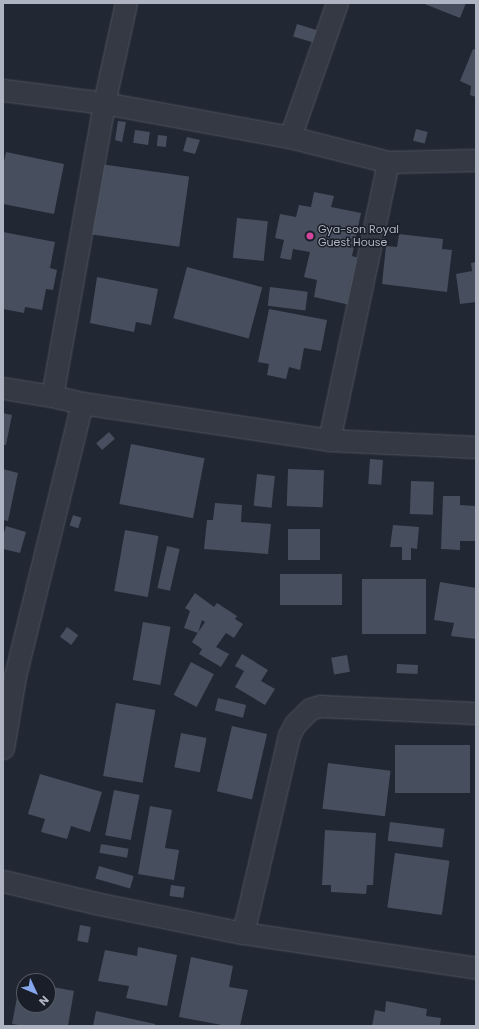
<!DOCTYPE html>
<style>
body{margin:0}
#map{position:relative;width:479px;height:1029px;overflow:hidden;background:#212733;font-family:Poppins,sans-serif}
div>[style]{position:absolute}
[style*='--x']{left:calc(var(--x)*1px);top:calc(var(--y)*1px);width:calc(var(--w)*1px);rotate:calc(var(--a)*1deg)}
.building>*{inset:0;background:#474e5d;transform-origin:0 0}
.roads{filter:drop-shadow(0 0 1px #4e545f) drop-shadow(0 0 1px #4e545f)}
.street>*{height:21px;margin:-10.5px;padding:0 10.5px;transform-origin:10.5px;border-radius:10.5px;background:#343944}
.dots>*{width:11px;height:11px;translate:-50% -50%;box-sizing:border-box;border:2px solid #191e28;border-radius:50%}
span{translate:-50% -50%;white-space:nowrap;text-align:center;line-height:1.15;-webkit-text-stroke:3px #191e28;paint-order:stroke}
.poi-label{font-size:11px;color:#aeb4c1}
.left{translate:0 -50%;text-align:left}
.frame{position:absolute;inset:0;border:4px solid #aeb4c1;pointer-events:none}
.north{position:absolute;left:16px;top:973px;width:40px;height:40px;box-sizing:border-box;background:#191e28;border:1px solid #555a65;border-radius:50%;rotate:134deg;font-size:11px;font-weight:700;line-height:16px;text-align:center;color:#aeb4c1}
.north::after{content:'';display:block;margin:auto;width:14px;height:18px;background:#87a7ed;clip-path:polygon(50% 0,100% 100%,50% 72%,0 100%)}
</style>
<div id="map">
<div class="building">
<div style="clip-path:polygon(422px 3px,466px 3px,460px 18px)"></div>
<div style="left:297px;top:24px;width:21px;height:13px;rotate:17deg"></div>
<div style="clip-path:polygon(473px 49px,476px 50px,476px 97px,470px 95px,471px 86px,460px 81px)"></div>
<div style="clip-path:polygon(118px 121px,126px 122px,122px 142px,115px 140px)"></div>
<div style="left:416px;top:129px;width:12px;height:12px;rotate:14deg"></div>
<div style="left:135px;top:130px;width:15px;height:13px;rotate:8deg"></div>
<div style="left:158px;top:135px;width:9px;height:11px;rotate:6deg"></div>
<div style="clip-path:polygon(187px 137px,200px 140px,195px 154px,183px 151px)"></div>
<div style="clip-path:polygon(6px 152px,64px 164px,54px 214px,3px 204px,3px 166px)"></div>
<div style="left:100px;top:164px;width:90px;height:71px;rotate:8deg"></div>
<div style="clip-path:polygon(314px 192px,334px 196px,331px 207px,361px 213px,352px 256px,359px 258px,350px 305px,314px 297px,317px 280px,304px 277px,310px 252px,293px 249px,291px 260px,280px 258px,284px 240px,275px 238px,280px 214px,296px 217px,299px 205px,311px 207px)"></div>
<div style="left:237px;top:218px;width:31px;height:40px;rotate:6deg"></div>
<div style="clip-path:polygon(3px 232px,55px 242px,50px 268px,57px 270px,53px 290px,46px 289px,42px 310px,25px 307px,24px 313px,3px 309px)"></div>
<div style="clip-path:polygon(399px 234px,443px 239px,442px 249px,452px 250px,447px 292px,382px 284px,386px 246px,397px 247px)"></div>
<div style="clip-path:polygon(476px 262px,476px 302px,460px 304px,456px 274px,472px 271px,471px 263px)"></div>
<div style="left:187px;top:267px;width:78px;height:53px;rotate:15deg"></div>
<div style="clip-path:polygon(97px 277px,158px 289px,151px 325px,136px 322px,134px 332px,90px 323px)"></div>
<div style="left:270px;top:287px;width:38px;height:19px;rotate:7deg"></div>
<div style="clip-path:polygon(269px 309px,327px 320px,321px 351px,304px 348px,300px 370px,289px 367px,286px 379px,267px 375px,269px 364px,258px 362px)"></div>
<div style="clip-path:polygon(3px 413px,12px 415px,6px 445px,3px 445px)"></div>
<div style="left:109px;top:432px;width:9px;height:17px;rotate:49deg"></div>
<div style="left:131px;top:444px;width:75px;height:61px;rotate:11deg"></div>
<div style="left:370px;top:459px;width:13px;height:25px;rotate:4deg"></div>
<div style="clip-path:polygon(3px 469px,18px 473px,8px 521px,3px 520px)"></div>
<div style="left:288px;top:469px;width:36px;height:37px;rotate:2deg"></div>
<div style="left:257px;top:474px;width:18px;height:32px;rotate:6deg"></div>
<div style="left:411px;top:481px;width:23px;height:33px;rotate:2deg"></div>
<div style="clip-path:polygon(443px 496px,460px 496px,460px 505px,476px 506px,476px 541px,460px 541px,460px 550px,441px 549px)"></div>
<div style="clip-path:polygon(215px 503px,242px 505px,241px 522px,271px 524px,268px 554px,204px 549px,207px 520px,213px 520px)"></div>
<div style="left:73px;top:515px;width:9px;height:11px;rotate:18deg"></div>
<div style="clip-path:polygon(393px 525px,419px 527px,417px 549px,411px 548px,411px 560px,402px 560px,402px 547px,390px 547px)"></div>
<div style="clip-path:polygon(6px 526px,26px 532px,20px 553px,3px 549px,3px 536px)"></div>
<div style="left:288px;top:529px;width:32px;height:31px"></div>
<div style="left:125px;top:530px;width:34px;height:62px;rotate:10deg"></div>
<div style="left:167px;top:546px;width:13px;height:43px;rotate:13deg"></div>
<div style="left:280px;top:574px;width:62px;height:31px"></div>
<div style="left:362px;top:579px;width:64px;height:55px"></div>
<div style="clip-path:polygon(440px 582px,476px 588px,476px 639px,451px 636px,454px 623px,434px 620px)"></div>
<div style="clip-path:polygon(195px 593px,214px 607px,217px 603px,237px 616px,235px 619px,243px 624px,234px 638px,226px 633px,216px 647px,229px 654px,221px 667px,199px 654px,202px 649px,192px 642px,197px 634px,205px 622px,202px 620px,198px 633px,184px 628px,190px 611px,185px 608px)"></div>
<div style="left:143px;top:622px;width:28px;height:59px;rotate:10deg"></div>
<div style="left:67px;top:627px;width:14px;height:12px;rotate:36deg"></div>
<div style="clip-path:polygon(242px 654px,268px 670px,261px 681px,275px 689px,265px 705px,235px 687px,244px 671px,235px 666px)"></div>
<div style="left:347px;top:655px;width:17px;height:16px;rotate:80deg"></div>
<div style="left:191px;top:662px;width:26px;height:37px;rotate:28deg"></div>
<div style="left:397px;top:664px;width:21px;height:9px;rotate:3deg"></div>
<div style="left:218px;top:698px;width:29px;height:13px;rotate:14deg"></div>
<div style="left:116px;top:703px;width:40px;height:74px;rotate:10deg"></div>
<div style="left:232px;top:726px;width:36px;height:67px;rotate:13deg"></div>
<div style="left:181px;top:733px;width:26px;height:35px;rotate:11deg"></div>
<div style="left:395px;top:745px;width:75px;height:48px"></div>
<div style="left:328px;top:763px;width:63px;height:46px;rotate:7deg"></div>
<div style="clip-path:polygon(40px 774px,102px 792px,90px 832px,71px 826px,67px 839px,41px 832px,45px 819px,28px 814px)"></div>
<div style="left:114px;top:790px;width:26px;height:46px;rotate:11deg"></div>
<div style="clip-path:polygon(150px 806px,172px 810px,165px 848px,179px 850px,174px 880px,138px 874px)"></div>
<div style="left:390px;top:822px;width:55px;height:19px;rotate:7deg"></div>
<div style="clip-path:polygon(325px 830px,376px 833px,373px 885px,367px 885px,366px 894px,331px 892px,331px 885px,322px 885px)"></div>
<div style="left:101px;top:844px;width:28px;height:9px;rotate:10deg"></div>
<div style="left:395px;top:853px;width:55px;height:55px;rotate:8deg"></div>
<div style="left:99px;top:866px;width:36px;height:13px;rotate:16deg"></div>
<div style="left:171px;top:885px;width:14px;height:11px;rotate:8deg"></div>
<div style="left:80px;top:925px;width:11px;height:16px;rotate:10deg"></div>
<div style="clip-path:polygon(138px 947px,177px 955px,167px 1006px,126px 998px,129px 986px,98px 981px,105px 950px,137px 956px)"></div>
<div style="clip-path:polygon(191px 957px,233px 966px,229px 987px,248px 990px,240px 1026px,227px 1026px,179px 1017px)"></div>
<div style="clip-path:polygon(20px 981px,24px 982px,24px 1005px,48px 1005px,48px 986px,74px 991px,68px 1026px,25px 1026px,12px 1024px)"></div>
<div style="clip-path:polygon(386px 1001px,427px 1009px,426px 1016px,441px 1018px,440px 1026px,372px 1026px,375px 1010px,385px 1012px)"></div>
<div style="clip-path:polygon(96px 1011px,155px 1024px,155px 1026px,93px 1026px)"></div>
</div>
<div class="roads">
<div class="street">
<div style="--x:3;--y:90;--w:102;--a:7.3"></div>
<div style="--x:104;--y:103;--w:189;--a:10.4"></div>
<div style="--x:290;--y:137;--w:101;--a:14.3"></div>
<div style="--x:388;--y:162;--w:88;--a:-1.3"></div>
<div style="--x:290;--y:137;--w:142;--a:-70.7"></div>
<div style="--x:3;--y:388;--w:50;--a:9.3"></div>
<div style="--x:52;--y:396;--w:31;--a:13"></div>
<div style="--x:82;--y:403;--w:250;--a:8.5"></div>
<div style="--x:329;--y:440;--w:147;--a:2.7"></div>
<div style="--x:52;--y:396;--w:298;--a:-79.9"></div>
<div style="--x:104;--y:103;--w:102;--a:-77.6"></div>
<div style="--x:329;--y:440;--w:284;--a:-78"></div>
<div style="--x:3;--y:748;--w:73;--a:-80.5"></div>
<div style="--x:15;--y:676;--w:281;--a:-76.2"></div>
<div style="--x:3;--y:881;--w:95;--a:13.4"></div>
<div style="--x:95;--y:903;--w:151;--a:11.5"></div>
<div style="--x:243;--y:933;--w:236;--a:8.5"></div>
<div style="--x:243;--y:933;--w:203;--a:-76.9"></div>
<div style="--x:289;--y:735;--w:13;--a:-61"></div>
<div style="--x:295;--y:724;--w:21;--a:-45"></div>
<div style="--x:310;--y:709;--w:10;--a:-17"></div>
<div style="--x:320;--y:706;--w:156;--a:2.6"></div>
</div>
</div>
<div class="dots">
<div style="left:310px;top:236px;background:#d1479c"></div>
</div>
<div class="poi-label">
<span class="left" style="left:318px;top:236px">Gya-son Royal<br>Guest House</span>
</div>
<div class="frame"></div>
<div class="north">N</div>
</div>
